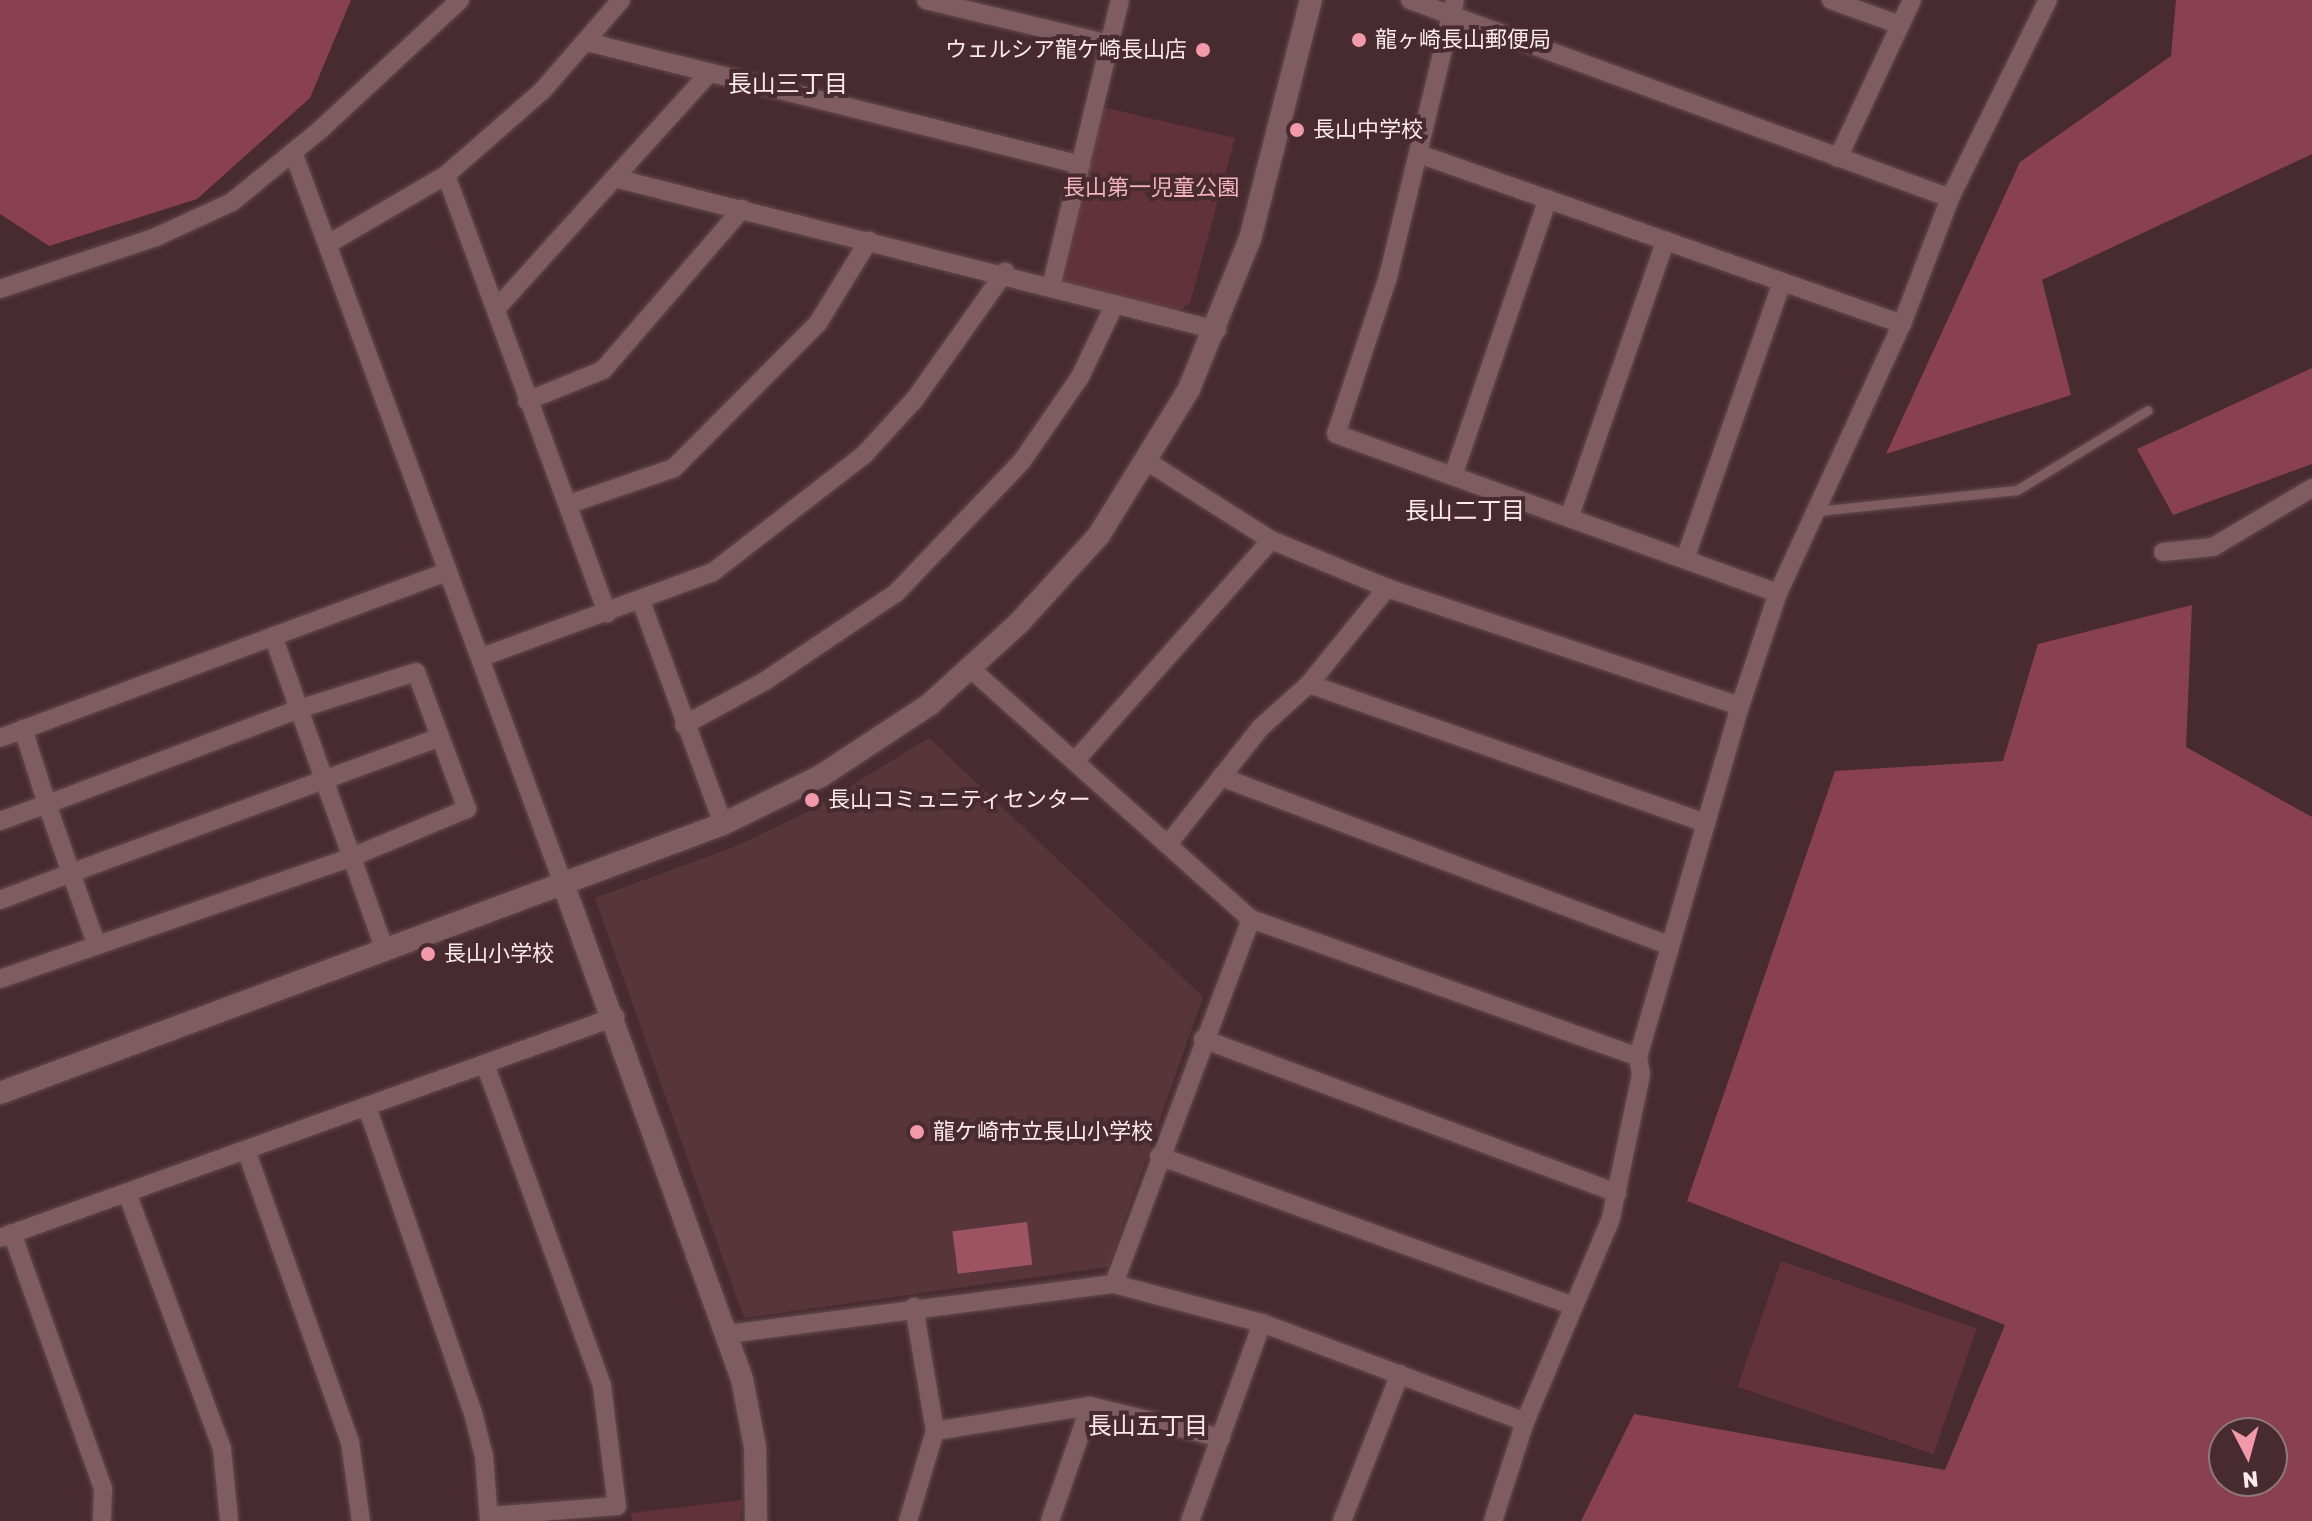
<!DOCTYPE html>
<meta charset="utf-8">
<style>
body{margin:0}
#map{position:relative;width:2312px;height:1521px;overflow:hidden;background:#472b30;font-family:Rubik,"Noto Sans JP",sans-serif}
div>[style]{position:absolute}
[style*='--x']{left:calc(var(--x)*1px);top:calc(var(--y)*1px);width:calc(var(--w)*1px);rotate:calc(var(--a)*1deg)}
.built>*{inset:0;background:#58353b}
.green>*{inset:0;background:#61323b;transform-origin:0 0}
.forest>*{inset:0;background:#894151}
.water>*{inset:0;background:#9d5362;transform-origin:0 0}
.roads{filter:drop-shadow(0 0 2px #644a4e) drop-shadow(0 0 2px #644a4e)}
.service>*{height:9px;margin:-4.5px;padding:0 4.5px;transform-origin:4.5px;border-radius:4.5px;background:#7e5c62}
.minor>*{height:18px;margin:-9px;padding:0 9px;transform-origin:9px;border-radius:9px;background:#7e5c62}
.tertiary>*{height:22px;margin:-11px;padding:0 11px;transform-origin:11px;border-radius:11px;background:#7e5c62}
.dots>*{width:22px;height:22px;translate:-50% -50%;box-sizing:border-box;border:4px solid #472b30;border-radius:50%}
span{translate:-50% -50%;white-space:nowrap;text-align:center;line-height:1.15;-webkit-text-stroke:8px #472b30;paint-order:stroke}
.poi-label{font-size:22px;color:#feeaed}
.left{translate:0 -50%;text-align:left}
.right{translate:-100% -50%;text-align:right}
.park-label{font-size:22px;color:#f3b2bd}
.neighbourhood-label{font-size:24px;color:#feeaed}
.north{position:absolute;left:2208px;top:1417px;width:80px;height:80px;box-sizing:border-box;background:#472b30;border:2px solid #90777c;border-radius:50%;rotate:174deg;font-size:22px;font-weight:700;line-height:32px;text-align:center;color:#feeaed}
.north::after{content:'';display:block;margin:auto;width:28px;height:36px;background:#f39aaa;clip-path:polygon(50% 0,100% 100%,50% 72%,0 100%)}
</style>
<div id="map">
<div class="built">
<div style="clip-path:polygon(929px 738px,1203px 997px,1108px 1267px,744px 1318px,595px 898px,739px 845px,809px 811px)"></div>
</div>
<div class="green">
<div style="clip-path:polygon(1102px 107px,1235px 138px,1190px 303px,1179px 311px,1058px 283px)"></div>
<div style="left:1781px;top:1261px;width:207px;height:133px;rotate:19deg"></div>
<div style="clip-path:polygon(742px 1500px,740px 1521px,632px 1521px,631px 1513px)"></div>
</div>
<div class="forest">
<div style="clip-path:polygon(0 0,351px 0,310px 98px,197px 199px,49px 246px,0 214px)"></div>
<div style="clip-path:polygon(2176px 0,2312px 0,2312px 154px,2042px 280px,2071px 395px,1886px 454px,2020px 162px,2171px 56px)"></div>
<div style="clip-path:polygon(2312px 368px,2312px 464px,2173px 515px,2137px 449px)"></div>
<div style="clip-path:polygon(evenodd,2192px 605px,2186px 747px,2312px 817px,2312px 1521px,1581px 1521px,1634px 1414px,1945px 1470px,2005px 1325px,1687px 1201px,1835px 771px,2003px 761px,2038px 644px,2192px 605px,2224px 1433px,2272px 1433px,2272px 1481px,2224px 1481px,2224px 1433px)"></div>
</div>
<div class="water">
<div style="left:1027px;top:1222px;width:43px;height:75px;rotate:83deg"></div>
</div>
<div class="roads">
<div class="service">
<div style="--x:1817;--y:511;--w:201;--a:-6"></div>
<div style="--x:2017;--y:490;--w:153;--a:-31.4"></div>
</div>
<div class="minor">
<div style="--x:926;--y:0;--w:188;--a:13.5"></div>
<div style="--x:1410;--y:0;--w:575;--a:20.14"></div>
<div style="--x:1455;--y:0;--w:285;--a:103.6"></div>
<div style="--x:1388;--y:277;--w:165;--a:108.3"></div>
<div style="--x:1336;--y:434;--w:470;--a:19.8"></div>
<div style="--x:1831;--y:0;--w:73;--a:19.9"></div>
<div style="--x:587;--y:42;--w:509;--a:13.98"></div>
<div style="--x:293;--y:152;--w:782;--a:69.74"></div>
<div style="--x:1419;--y:154;--w:512;--a:19.39"></div>
<div style="--x:1838;--y:158;--w:174;--a:-64.9"></div>
<div style="--x:446;--y:175;--w:467;--a:69.8"></div>
<div style="--x:614;--y:178;--w:622;--a:14.15"></div>
<div style="--x:328;--y:244;--w:137;--a:-30.3"></div>
<div style="--x:446;--y:175;--w:129;--a:-41.2"></div>
<div style="--x:543;--y:90;--w:119;--a:-49.1"></div>
<div style="--x:1051;--y:287;--w:295;--a:-76.5"></div>
<div style="--x:0;--y:289;--w:164;--a:-18.4"></div>
<div style="--x:156;--y:237;--w:84;--a:-24.7"></div>
<div style="--x:232;--y:202;--w:114;--a:-39.3"></div>
<div style="--x:320;--y:130;--w:191;--a:-42.9"></div>
<div style="--x:496;--y:309;--w:319;--a:-47.9"></div>
<div style="--x:527;--y:401;--w:82;--a:-22.2"></div>
<div style="--x:603;--y:370;--w:213;--a:-49.2"></div>
<div style="--x:1148;--y:462;--w:146;--a:32.4"></div>
<div style="--x:1271;--y:540;--w:126;--a:22.5"></div>
<div style="--x:1387;--y:588;--w:372;--a:18.5"></div>
<div style="--x:1453;--y:476;--w:293;--a:-71.1"></div>
<div style="--x:569;--y:504;--w:111;--a:-18.9"></div>
<div style="--x:674;--y:468;--w:204;--a:-45.2"></div>
<div style="--x:818;--y:323;--w:97;--a:-58.4"></div>
<div style="--x:1569;--y:518;--w:294;--a:-70.8"></div>
<div style="--x:2163;--y:552;--w:50;--a:-5.7"></div>
<div style="--x:2213;--y:547;--w:115;--a:-30.8"></div>
<div style="--x:1685;--y:559;--w:293;--a:-70.7"></div>
<div style="--x:641;--y:601;--w:238;--a:69.8"></div>
<div style="--x:273;--y:636;--w:334;--a:70.4"></div>
<div style="--x:482;--y:657;--w:246;--a:-20.2"></div>
<div style="--x:713;--y:572;--w:191;--a:-37.8"></div>
<div style="--x:864;--y:455;--w:76;--a:-47.7"></div>
<div style="--x:915;--y:399;--w:156;--a:-54.7"></div>
<div style="--x:971;--y:669;--w:375;--a:41.8"></div>
<div style="--x:1251;--y:919;--w:390;--a:110.6"></div>
<div style="--x:1309;--y:684;--w:421;--a:19.3"></div>
<div style="--x:684;--y:725;--w:92;--a:-28.5"></div>
<div style="--x:765;--y:681;--w:158;--a:-33.9"></div>
<div style="--x:896;--y:593;--w:182;--a:-46.3"></div>
<div style="--x:1022;--y:461;--w:102;--a:-55.4"></div>
<div style="--x:1080;--y:377;--w:81;--a:-64.4"></div>
<div style="--x:0;--y:738;--w:478;--a:-20.4"></div>
<div style="--x:1075;--y:761;--w:295;--a:-48.4"></div>
<div style="--x:1221;--y:777;--w:480;--a:20.6"></div>
<div style="--x:0;--y:821;--w:50;--a:-19.9"></div>
<div style="--x:47;--y:804;--w:73;--a:70.8"></div>
<div style="--x:71;--y:873;--w:393;--a:-20.2"></div>
<div style="--x:1169;--y:843;--w:147;--a:-51.6"></div>
<div style="--x:1260;--y:728;--w:66;--a:-41.9"></div>
<div style="--x:1309;--y:684;--w:124;--a:-50.9"></div>
<div style="--x:0;--y:900;--w:76;--a:-20.8"></div>
<div style="--x:71;--y:873;--w:77;--a:70.4"></div>
<div style="--x:1251;--y:919;--w:411;--a:19.6"></div>
<div style="--x:0;--y:979;--w:373;--a:-19.1"></div>
<div style="--x:352;--y:857;--w:125;--a:-22.7"></div>
<div style="--x:467;--y:809;--w:146;--a:-110.4"></div>
<div style="--x:416;--y:672;--w:123;--a:162.5"></div>
<div style="--x:299;--y:709;--w:269;--a:159.3"></div>
<div style="--x:47;--y:804;--w:79;--a:-107.7"></div>
<div style="--x:1203;--y:1039;--w:442;--a:20.4"></div>
<div style="--x:485;--y:1064;--w:343;--a:70"></div>
<div style="--x:602;--y:1386;--w:121;--a:82.9"></div>
<div style="--x:617;--y:1506;--w:126;--a:175.5"></div>
<div style="--x:367;--y:1107;--w:324;--a:70.9"></div>
<div style="--x:473;--y:1413;--w:44;--a:75.7"></div>
<div style="--x:484;--y:1456;--w:65;--a:85.6"></div>
<div style="--x:246;--y:1150;--w:310;--a:70.4"></div>
<div style="--x:350;--y:1442;--w:80;--a:82.1"></div>
<div style="--x:1159;--y:1156;--w:441;--a:19.9"></div>
<div style="--x:127;--y:1193;--w:273;--a:69.6"></div>
<div style="--x:222;--y:1449;--w:72;--a:84.4"></div>
<div style="--x:12;--y:1233;--w:272;--a:70.4"></div>
<div style="--x:103;--y:1489;--w:32;--a:92"></div>
<div style="--x:0;--y:1238;--w:654;--a:-19.77"></div>
<div style="--x:728;--y:1334;--w:389;--a:-7.4"></div>
<div style="--x:1114;--y:1284;--w:153;--a:14.8"></div>
<div style="--x:1262;--y:1323;--w:281;--a:20.6"></div>
<div style="--x:935;--y:1431;--w:157;--a:-9.2"></div>
<div style="--x:1090;--y:1406;--w:135;--a:13.7"></div>
<div style="--x:908;--y:1521;--w:94;--a:-73.3"></div>
<div style="--x:935;--y:1431;--w:126;--a:-99.6"></div>
<div style="--x:1050;--y:1521;--w:122;--a:-70.8"></div>
<div style="--x:1190;--y:1521;--w:211;--a:-70"></div>
<div style="--x:1342;--y:1521;--w:158;--a:-68.5"></div>
<div style="--x:1493;--y:1521;--w:104;--a:-72.1"></div>
<div style="--x:1525;--y:1422;--w:221;--a:-67.1"></div>
<div style="--x:1611;--y:1218;--w:147;--a:-78.2"></div>
<div style="--x:1641;--y:1074;--w:17;--a:-100"></div>
<div style="--x:1638;--y:1057;--w:366;--a:-73.8"></div>
<div style="--x:1740;--y:706;--w:119;--a:-71.4"></div>
<div style="--x:1778;--y:593;--w:296;--a:-65.3"></div>
<div style="--x:1902;--y:324;--w:135;--a:-69.1"></div>
<div style="--x:1950;--y:198;--w:221;--a:-63.7"></div>
</div>
<div class="tertiary">
<div style="--x:564;--y:886;--w:524;--a:70.15"></div>
<div style="--x:742;--y:1379;--w:69;--a:79.2"></div>
<div style="--x:755;--y:1447;--w:74;--a:89.2"></div>
<div style="--x:0;--y:1093;--w:771;--a:-20.41"></div>
<div style="--x:723;--y:824;--w:109;--a:-26.1"></div>
<div style="--x:821;--y:776;--w:131;--a:-33.4"></div>
<div style="--x:930;--y:704;--w:120;--a:-42.3"></div>
<div style="--x:1019;--y:623;--w:119;--a:-47.7"></div>
<div style="--x:1099;--y:535;--w:172;--a:-58.3"></div>
<div style="--x:1189;--y:389;--w:162;--a:-67.9"></div>
<div style="--x:1250;--y:239;--w:247;--a:-75.7"></div>
</div>
</div>
<div class="dots">
<div style="left:1359px;top:40px;background:#f39aaa"></div>
<div style="left:1203px;top:50px;background:#f39aaa"></div>
<div style="left:1297px;top:130px;background:#f39aaa"></div>
<div style="left:812px;top:800px;background:#f39aaa"></div>
<div style="left:428px;top:954px;background:#f39aaa"></div>
<div style="left:917px;top:1132px;background:#f39aaa"></div>
</div>
<div class="poi-label">
<span class="left" style="left:1375px;top:40px">龍ヶ崎長山郵便局</span>
<span class="right" style="left:1187px;top:50px">ウェルシア龍ケ崎長山店</span>
<span class="left" style="left:1313px;top:130px">長山中学校</span>
<span class="left" style="left:828px;top:800px">長山コミュニティセンター</span>
<span class="left" style="left:444px;top:954px">長山小学校</span>
<span class="left" style="left:933px;top:1132px">龍ケ崎市立長山小学校</span>
</div>
<div class="park-label">
<span style="left:1151px;top:188px">長山第一児童公園</span>
</div>
<div class="neighbourhood-label">
<span style="left:788px;top:85px">長山三丁目</span>
<span style="left:1465px;top:512px">長山二丁目</span>
<span style="left:1148px;top:1427px">長山五丁目</span>
</div>
<div class="north">N</div>
</div>
